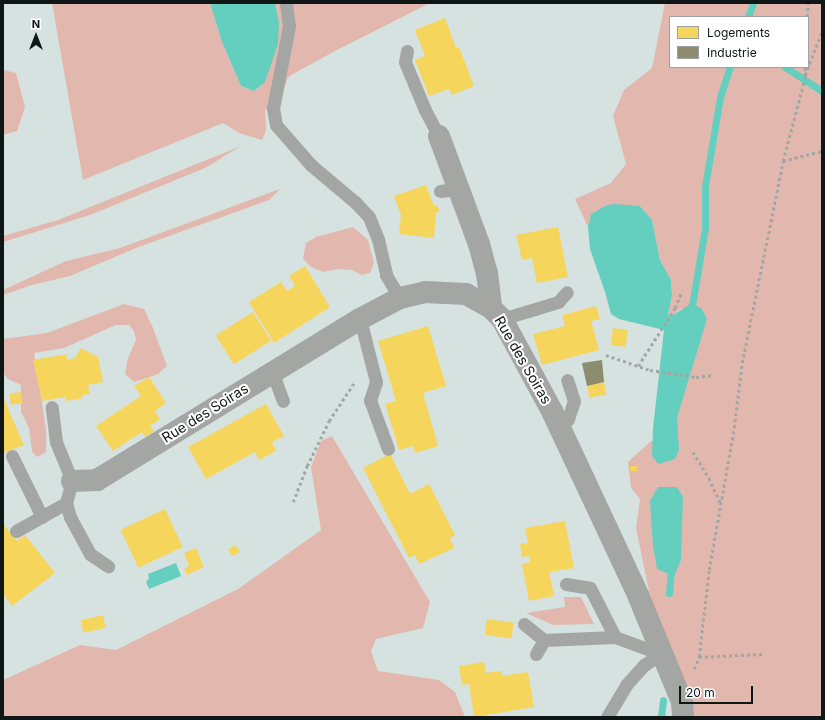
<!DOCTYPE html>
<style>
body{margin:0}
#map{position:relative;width:825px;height:720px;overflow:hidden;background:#d5e2df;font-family:Inter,sans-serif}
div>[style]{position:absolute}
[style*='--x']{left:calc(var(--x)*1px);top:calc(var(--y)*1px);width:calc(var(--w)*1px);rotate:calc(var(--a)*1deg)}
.green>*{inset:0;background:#e2b8ae}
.water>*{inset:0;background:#64cebf}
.homes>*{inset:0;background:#f6d55c;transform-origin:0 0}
.industry>*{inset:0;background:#8c8c6e}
.stream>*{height:7px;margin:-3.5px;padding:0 3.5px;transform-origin:3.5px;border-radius:3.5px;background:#64cebf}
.path>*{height:2.5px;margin-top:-1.25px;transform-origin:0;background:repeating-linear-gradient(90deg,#a3a6a5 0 3px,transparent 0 6px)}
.service>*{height:13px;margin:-6.5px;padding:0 6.5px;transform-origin:6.5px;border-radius:6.5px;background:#a4a6a4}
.minor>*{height:22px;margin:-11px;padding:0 11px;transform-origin:11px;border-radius:11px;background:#a4a6a4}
span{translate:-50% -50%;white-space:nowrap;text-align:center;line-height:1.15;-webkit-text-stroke:4px #fff;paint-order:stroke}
.street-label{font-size:14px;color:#0f1716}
.frame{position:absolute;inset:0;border:4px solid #0f1716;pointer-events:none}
.legend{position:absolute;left:669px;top:16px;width:140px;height:52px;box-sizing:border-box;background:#fff;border:1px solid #9fa2a2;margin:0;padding:5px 7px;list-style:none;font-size:12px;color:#0f1716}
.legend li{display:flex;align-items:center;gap:8px;height:20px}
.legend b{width:20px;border:1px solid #9fa2a2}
.north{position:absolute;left:16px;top:16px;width:40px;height:40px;-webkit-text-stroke:3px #fff;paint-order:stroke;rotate:0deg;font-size:11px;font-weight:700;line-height:16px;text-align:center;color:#0f1716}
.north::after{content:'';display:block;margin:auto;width:14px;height:18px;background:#0f1716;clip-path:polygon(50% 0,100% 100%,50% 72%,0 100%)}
.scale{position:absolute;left:679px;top:686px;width:74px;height:18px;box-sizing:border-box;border:2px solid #0f1716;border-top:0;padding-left:5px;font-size:12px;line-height:14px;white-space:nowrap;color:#0f1716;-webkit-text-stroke:3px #fff;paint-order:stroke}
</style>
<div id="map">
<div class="green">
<div style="clip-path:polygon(52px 3px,210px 3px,222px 42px,241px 86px,254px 91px,279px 22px,275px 3px,430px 3px,335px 51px,291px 75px,287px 79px,281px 100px,265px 110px,266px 131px,262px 140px,239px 133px,223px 123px,83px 180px)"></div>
<div style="clip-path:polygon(evenodd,665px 3px,822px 3px,822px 717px,675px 717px,636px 528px,640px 499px,631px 488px,628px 462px,650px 442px,662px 435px,682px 308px,673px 315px,668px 315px,672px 296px,671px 280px,660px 260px,652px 220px,640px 206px,607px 205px,591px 214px,588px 227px,575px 199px,611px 183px,626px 164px,613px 116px,624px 90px,652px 68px,665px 3px,670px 17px,808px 17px,808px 67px,670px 67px,670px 17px)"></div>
<div style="clip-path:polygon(3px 70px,16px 73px,25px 107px,17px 131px,3px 135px)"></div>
<div style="clip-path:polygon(241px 146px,205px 168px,90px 215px,3px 242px,3px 236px,58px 220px)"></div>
<div style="clip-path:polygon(280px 189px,269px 200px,136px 248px,70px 276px,32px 285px,3px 295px,3px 290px,66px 261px,120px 248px)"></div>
<div style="clip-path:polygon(353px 227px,368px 240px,374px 263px,370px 273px,362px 275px,352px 270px,339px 269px,323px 272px,311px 267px,303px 259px,306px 243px,316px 237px)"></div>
<div style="clip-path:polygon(124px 304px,144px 309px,153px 328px,167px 366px,158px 374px,134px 382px,125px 374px,128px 358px,136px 340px,134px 331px,129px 325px,116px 325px,64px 348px,34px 353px,46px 429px,46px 452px,37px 457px,32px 452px,29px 428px,21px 412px,21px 385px,8px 379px,3px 373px,3px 339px,47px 333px)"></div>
<div style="clip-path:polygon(332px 436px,430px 602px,423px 628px,376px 639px,371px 651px,378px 671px,439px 680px,455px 692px,465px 717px,3px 717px,3px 680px,80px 645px,116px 650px,238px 589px,321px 530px,311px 467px,321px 441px)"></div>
<div style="clip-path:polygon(564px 597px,581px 597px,594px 624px,553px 625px,526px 613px,565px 607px)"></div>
</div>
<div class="water">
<div style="clip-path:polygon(210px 3px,275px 3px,279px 22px,278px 44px,265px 82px,254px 91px,241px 86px,222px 42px)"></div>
<div style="clip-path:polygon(615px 204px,640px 206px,652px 220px,660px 260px,671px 280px,672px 296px,668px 315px,673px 315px,692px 303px,702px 309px,707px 319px,677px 418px,679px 450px,675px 459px,658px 464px,652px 456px,653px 428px,664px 330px,619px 319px,611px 314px,605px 292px,590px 249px,588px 227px,591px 214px,607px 205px)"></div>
<div style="clip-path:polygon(658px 487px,677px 487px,683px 497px,681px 560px,674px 576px,657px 569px,653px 546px,650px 501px)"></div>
<div style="clip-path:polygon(176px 563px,181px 576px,149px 589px,146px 582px,149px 578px,148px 574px)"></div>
</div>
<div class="homes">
<div style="clip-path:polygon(445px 18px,456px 48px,459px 47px,474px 86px,452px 95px,449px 89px,429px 96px,415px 60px,425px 56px,415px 30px)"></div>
<div style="clip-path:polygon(426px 185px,434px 206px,437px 205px,440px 211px,436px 213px,434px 238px,399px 234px,401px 215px,394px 196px)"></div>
<div style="clip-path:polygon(558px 227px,568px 277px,537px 283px,532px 258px,522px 260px,516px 235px)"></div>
<div style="clip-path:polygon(305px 266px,330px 307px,274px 343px,249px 302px,281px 282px,287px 291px,295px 286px,289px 276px)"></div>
<div style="clip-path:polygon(596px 306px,600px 319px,591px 321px,599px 350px,542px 365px,533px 334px,565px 326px,562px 315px)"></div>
<div style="left:253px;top:312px;width:34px;height:44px;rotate:58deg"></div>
<div style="clip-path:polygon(428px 326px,446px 386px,423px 393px,438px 446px,415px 453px,413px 446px,399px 450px,385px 404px,396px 401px,378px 341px)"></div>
<div style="left:613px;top:328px;width:15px;height:17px;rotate:8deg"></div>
<div style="clip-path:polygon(81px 348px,98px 357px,103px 382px,88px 385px,90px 394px,82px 395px,83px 398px,66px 401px,65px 397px,42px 401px,33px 360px,66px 354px,67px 360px,75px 358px)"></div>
<div style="clip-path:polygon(149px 377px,166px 403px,155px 411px,160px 419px,150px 426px,154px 431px,145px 437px,142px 432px,113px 451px,96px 426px,141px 396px,134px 386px)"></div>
<div style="left:604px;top:382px;width:13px;height:17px;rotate:81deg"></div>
<div style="left:21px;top:392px;width:11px;height:12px;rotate:80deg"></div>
<div style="clip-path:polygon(3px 397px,24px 445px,3px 453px)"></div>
<div style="clip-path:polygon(266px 404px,284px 436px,272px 442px,276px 451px,259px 460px,255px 452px,206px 479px,188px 447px)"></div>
<div style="clip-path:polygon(390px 454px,410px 494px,429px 484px,455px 535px,450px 538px,454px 548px,419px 564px,415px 555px,409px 558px,363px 468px)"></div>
<div style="left:630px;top:466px;width:7px;height:5px"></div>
<div style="left:165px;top:509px;width:42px;height:49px;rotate:65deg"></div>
<div style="clip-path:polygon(565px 521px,574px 568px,549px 572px,554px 596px,529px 601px,522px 564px,530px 562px,529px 556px,522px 557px,520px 544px,528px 543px,525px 528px)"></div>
<div style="clip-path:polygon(3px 524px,17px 541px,25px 535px,55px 573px,12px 606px,3px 594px)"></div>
<div style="clip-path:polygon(235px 545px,240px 552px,232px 556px,228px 549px)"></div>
<div style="clip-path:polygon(196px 548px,204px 567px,187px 575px,184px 569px,189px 566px,184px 553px)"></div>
<div style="left:103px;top:615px;width:13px;height:23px;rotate:77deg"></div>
<div style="left:487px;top:619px;width:27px;height:16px;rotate:8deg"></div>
<div style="clip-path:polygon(484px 662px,486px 673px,501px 671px,502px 676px,528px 672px,534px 707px,474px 717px,469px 684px,462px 685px,459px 666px)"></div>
</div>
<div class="industry">
<div style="clip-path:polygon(602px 360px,604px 382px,587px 386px,582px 363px)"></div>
</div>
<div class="stream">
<div style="--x:748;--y:17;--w:15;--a:-70"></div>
<div style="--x:785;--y:67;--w:44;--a:33"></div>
<div style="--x:691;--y:311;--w:84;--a:-80.4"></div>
<div style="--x:705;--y:228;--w:42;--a:-90"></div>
<div style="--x:705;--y:186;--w:90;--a:-80.4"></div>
<div style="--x:720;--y:97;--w:32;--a:-72"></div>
<div style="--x:669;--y:593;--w:25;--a:-85"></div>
<div style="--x:661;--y:717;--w:17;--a:-83"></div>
</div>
<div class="path">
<div style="--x:807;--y:17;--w:14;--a:-86"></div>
<div style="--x:805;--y:75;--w:47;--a:-68.9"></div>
<div style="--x:783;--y:161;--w:40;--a:-14.4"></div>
<div style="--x:606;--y:355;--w:46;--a:18.8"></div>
<div style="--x:650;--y:370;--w:47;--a:8.7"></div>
<div style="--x:696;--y:377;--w:17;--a:-7"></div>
<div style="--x:638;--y:366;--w:69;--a:-57.5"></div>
<div style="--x:675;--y:308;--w:18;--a:-68"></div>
<div style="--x:693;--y:452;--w:31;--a:58"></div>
<div style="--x:709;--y:478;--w:29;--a:65"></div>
<div style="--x:293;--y:502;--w:39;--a:-69"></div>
<div style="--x:307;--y:466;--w:50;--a:-63.9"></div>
<div style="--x:329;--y:421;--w:45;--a:-56.7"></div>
<div style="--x:699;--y:657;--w:64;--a:-2.7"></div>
<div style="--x:694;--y:669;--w:13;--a:-67"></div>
<div style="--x:699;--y:657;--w:88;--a:-83.4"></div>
<div style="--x:709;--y:570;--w:144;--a:-80"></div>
<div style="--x:734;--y:428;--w:65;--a:-83"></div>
<div style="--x:742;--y:363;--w:206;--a:-78.5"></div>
<div style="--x:783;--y:161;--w:87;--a:-75.3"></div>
<div style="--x:805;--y:77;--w:10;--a:-90"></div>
</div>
<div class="service">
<div style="--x:286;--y:3;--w:23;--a:83"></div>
<div style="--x:289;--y:26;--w:84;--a:101"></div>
<div style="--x:273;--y:108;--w:17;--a:80"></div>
<div style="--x:276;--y:125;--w:53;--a:48.8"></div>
<div style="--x:311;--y:165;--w:59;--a:40.2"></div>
<div style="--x:356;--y:203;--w:19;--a:47"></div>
<div style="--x:369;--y:217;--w:24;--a:68"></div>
<div style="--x:378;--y:239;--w:37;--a:77"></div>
<div style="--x:386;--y:275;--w:27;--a:59"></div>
<div style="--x:407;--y:51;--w:11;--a:100"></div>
<div style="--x:405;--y:62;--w:52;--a:67.4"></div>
<div style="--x:425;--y:110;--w:30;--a:62"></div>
<div style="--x:440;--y:191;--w:19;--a:-6"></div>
<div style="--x:360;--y:319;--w:65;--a:75.7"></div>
<div style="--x:376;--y:382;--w:19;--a:108"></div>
<div style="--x:370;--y:400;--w:52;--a:69.8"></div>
<div style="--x:502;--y:319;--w:59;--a:-16.9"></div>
<div style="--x:558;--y:302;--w:13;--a:-48"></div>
<div style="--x:270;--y:373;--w:11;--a:56"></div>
<div style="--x:276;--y:382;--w:20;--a:70"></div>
<div style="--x:560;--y:429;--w:13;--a:-51"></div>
<div style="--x:568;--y:419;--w:19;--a:-72"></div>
<div style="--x:574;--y:401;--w:22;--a:-108"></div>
<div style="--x:12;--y:456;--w:68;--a:63.8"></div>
<div style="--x:66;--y:503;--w:15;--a:74"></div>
<div style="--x:70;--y:517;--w:42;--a:61.6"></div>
<div style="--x:90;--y:554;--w:22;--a:34"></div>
<div style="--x:16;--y:531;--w:57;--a:-29.2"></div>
<div style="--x:66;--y:503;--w:23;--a:-75"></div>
<div style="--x:72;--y:481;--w:42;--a:-112.3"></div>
<div style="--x:56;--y:442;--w:35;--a:-97"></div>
<div style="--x:566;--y:584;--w:24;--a:9"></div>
<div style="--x:590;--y:588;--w:55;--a:63"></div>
<div style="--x:524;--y:624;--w:26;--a:39"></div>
<div style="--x:536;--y:654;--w:16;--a:-60"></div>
<div style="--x:544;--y:640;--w:71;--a:-2.4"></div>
<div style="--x:615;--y:637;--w:49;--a:20.3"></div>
<div style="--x:607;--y:717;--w:37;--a:-59"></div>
<div style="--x:626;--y:685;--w:27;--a:-48"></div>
<div style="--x:644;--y:665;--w:20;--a:-33"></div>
</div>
<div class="minor">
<div style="--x:439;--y:136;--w:115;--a:69.7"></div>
<div style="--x:479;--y:244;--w:30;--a:75"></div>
<div style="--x:487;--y:273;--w:35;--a:83"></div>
<div style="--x:72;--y:481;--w:25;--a:-2"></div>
<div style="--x:97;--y:480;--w:308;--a:-31.5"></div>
<div style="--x:360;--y:319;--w:45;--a:-27.7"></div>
<div style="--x:400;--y:298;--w:26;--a:-13"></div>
<div style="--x:425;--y:292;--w:41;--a:2.8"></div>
<div style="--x:466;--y:294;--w:29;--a:29"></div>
<div style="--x:491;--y:308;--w:16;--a:45"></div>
<div style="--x:502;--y:319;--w:105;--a:61.5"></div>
<div style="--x:552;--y:411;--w:203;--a:64.9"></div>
<div style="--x:638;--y:595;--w:116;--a:67.6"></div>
<div style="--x:682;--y:702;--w:15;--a:86"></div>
</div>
<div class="street-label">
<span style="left:523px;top:360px;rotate:60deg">Rue des Soiras</span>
<span style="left:205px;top:413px;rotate:-32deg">Rue des Soiras</span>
</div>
<div class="frame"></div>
<ul class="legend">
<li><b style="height:11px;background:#f6d55c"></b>Logements</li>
<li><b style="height:11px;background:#8c8c6e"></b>Industrie</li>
</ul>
<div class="north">N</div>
<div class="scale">20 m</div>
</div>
